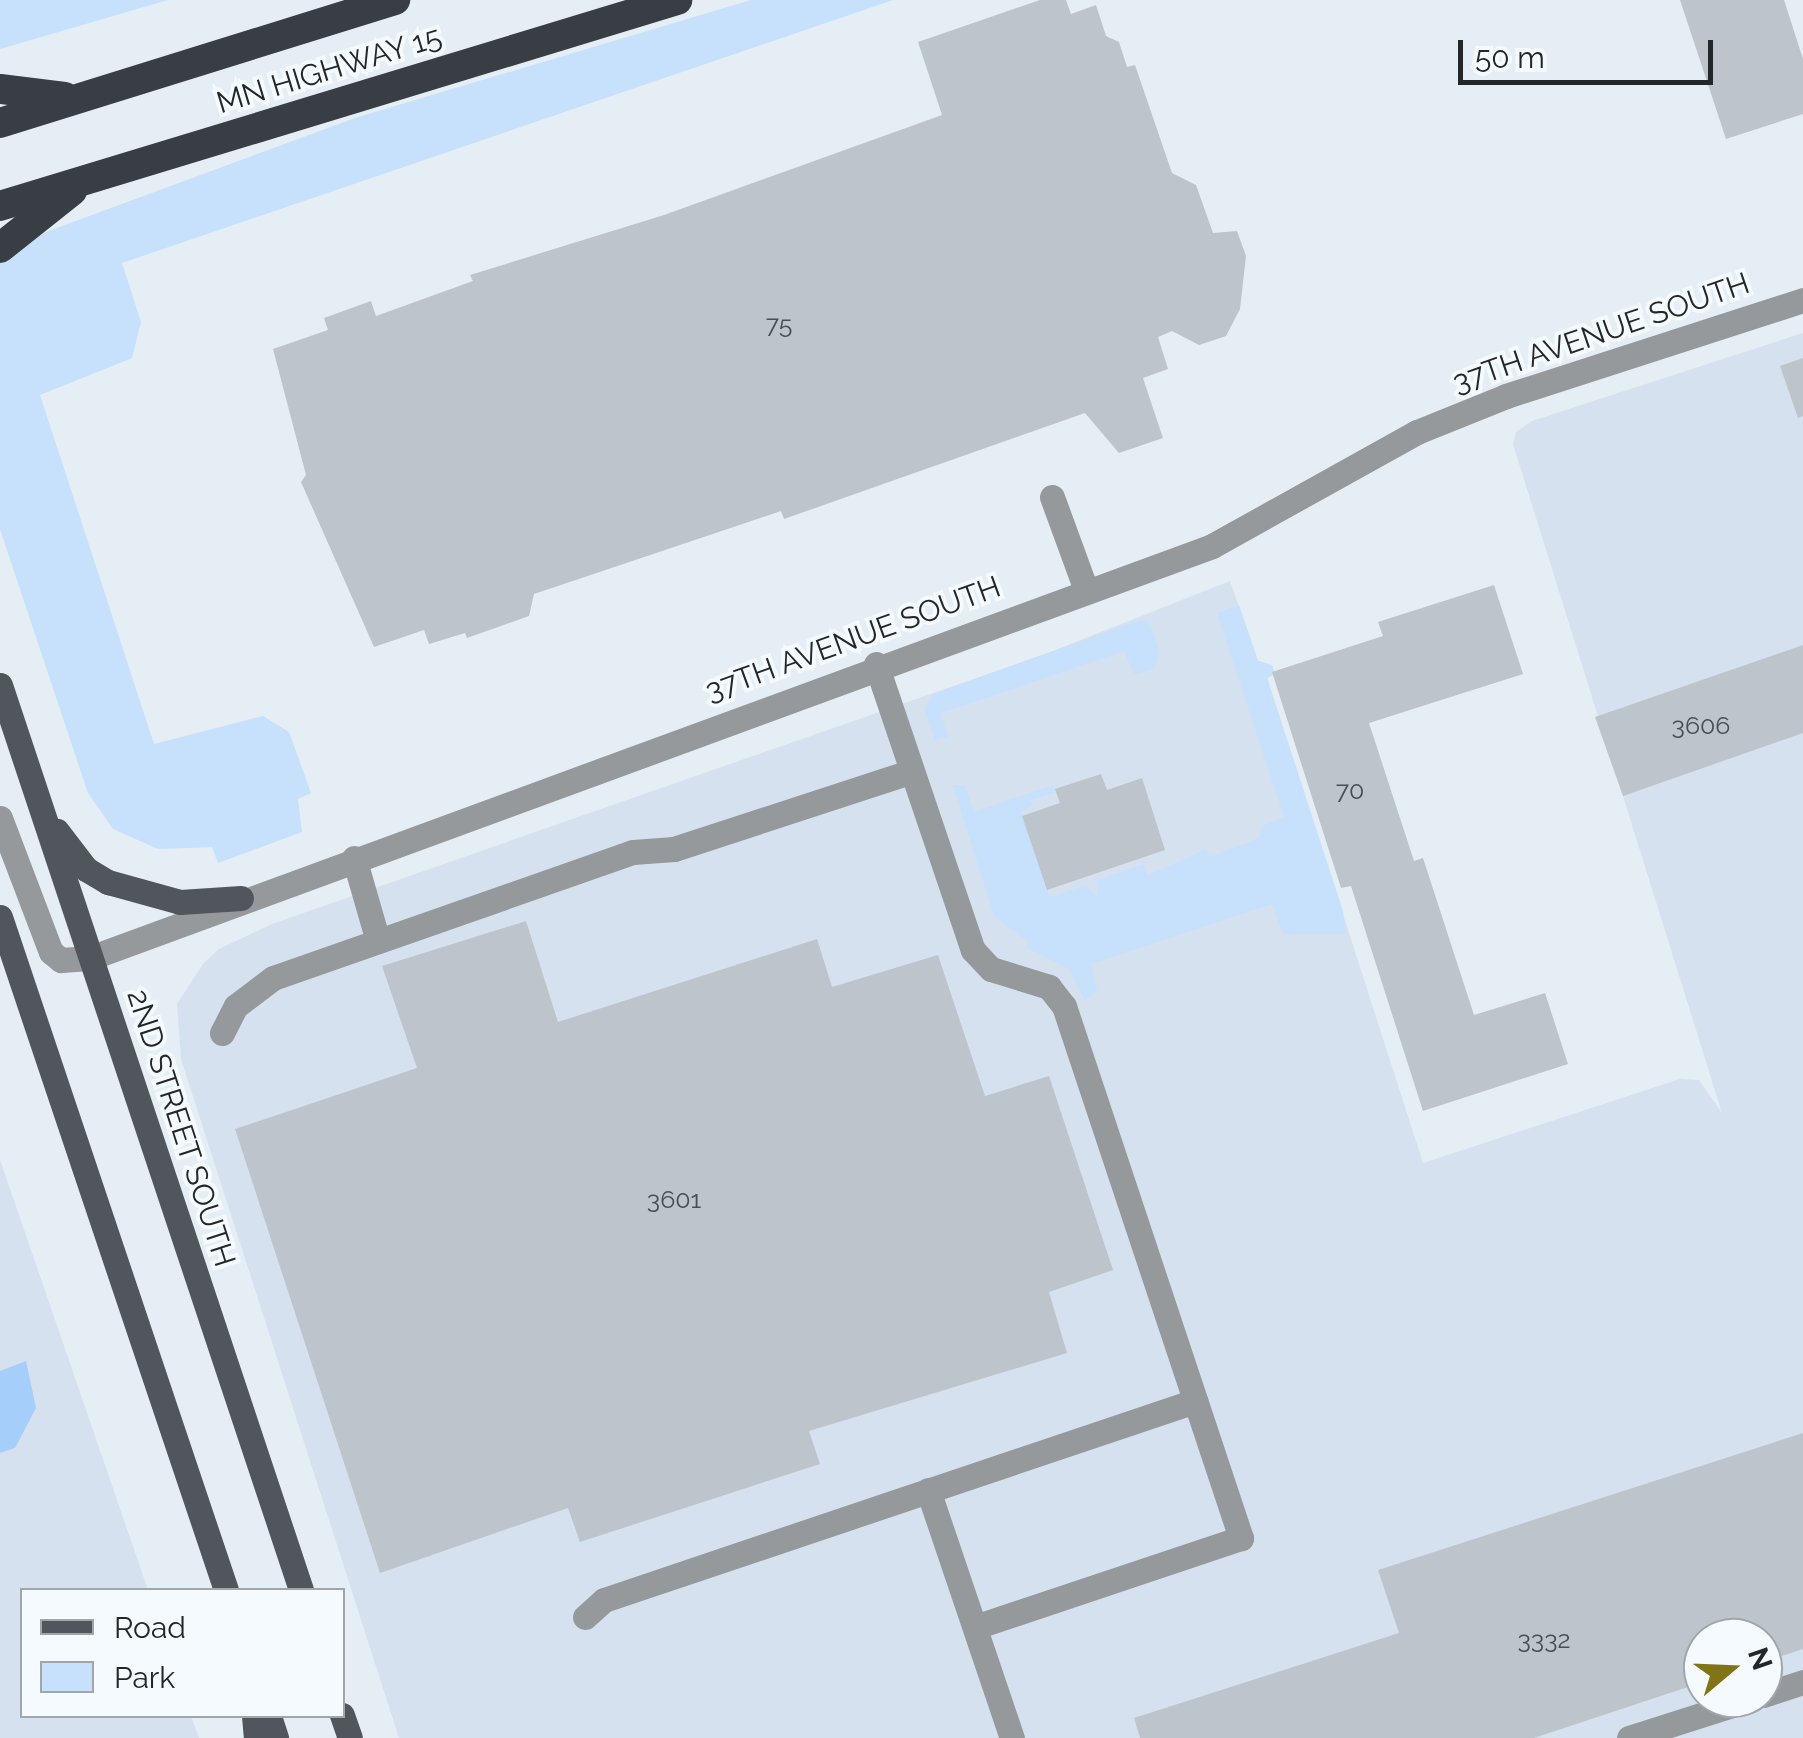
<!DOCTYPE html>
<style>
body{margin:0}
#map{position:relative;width:1803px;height:1738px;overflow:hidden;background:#e5edf5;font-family:Raleway,sans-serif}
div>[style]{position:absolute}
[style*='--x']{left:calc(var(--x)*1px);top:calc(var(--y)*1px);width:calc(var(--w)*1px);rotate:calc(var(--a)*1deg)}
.built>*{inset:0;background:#d5e1ef}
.green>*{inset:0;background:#c7e0fb}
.water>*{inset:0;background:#a6cefa}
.building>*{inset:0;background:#bdc4cc}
.minor>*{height:25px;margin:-12.5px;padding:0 12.5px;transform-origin:12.5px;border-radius:12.5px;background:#96999c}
.major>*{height:25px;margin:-12.5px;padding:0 12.5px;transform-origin:12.5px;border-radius:12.5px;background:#51565c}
.highway>*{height:30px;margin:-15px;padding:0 15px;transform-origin:15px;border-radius:15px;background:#393e45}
span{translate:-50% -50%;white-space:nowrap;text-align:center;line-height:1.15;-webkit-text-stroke:8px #f5faff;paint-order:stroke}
.number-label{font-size:25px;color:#4a4e52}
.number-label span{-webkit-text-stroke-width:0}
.street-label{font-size:30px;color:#24272a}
.legend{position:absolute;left:20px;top:1588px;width:325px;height:130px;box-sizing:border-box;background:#f5faff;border:2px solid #a1a6aa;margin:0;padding:12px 18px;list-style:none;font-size:30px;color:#24272a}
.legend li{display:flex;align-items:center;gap:20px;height:50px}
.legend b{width:50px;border:2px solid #a1a6aa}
.north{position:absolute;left:1683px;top:1618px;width:100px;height:100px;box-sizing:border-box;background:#f5faff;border:2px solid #a1a6aa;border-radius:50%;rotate:71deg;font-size:28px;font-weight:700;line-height:40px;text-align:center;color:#24272a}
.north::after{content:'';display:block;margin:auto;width:35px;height:45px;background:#807416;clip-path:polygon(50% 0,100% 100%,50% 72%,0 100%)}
.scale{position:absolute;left:1458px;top:40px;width:255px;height:45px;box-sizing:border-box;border:5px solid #24272a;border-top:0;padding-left:12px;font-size:30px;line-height:35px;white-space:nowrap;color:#24272a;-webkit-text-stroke:8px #f5faff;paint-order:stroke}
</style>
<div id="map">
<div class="built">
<div style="clip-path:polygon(evenodd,1803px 333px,1803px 1738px,399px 1738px,181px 1059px,177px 1004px,203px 964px,219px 949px,272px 924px,1048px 653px,1230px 581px,1258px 661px,1272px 665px,1275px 674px,1267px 678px,1423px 1163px,1680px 1079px,1699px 1080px,1722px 1113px,1513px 444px,1516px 432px,1532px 421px,1803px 333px,1703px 1638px,1763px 1638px,1763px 1698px,1703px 1698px,1703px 1638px)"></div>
<div style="clip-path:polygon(0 1160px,148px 1590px,22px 1590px,22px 1716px,191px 1716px,199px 1738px,0 1738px)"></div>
</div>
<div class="green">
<div style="clip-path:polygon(0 0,168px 0,0 49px)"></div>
<div style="clip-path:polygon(751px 0,893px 0,122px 263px,141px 322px,132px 358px,40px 395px,154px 744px,263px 716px,289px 732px,311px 793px,298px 799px,302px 832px,218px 863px,212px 847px,158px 849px,113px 829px,88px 793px,0 529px,0 259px,46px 232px,355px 118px)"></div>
<div style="clip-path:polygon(1239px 605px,1258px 661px,1272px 665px,1275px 674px,1267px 678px,1343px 911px,1345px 934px,1283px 934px,1272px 904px,1091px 964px,1097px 991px,1085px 1000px,1069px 969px,1026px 947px,1028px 942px,994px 916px,953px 785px,965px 785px,974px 812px,1053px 785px,1056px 792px,1031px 800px,1032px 806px,1021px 811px,1050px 897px,1086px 885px,1097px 897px,1098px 880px,1143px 864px,1147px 876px,1206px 849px,1209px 857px,1260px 838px,1262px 826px,1284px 817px,1217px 613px)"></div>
<div style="clip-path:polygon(1140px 620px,1150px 625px,1160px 652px,1154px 669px,1134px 674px,1124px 651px,941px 713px,948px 737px,935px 740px,925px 709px,933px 694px)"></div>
</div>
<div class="water">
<div style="clip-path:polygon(26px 1361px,36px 1408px,15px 1448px,0 1453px,0 1371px)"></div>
</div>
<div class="building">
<div style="clip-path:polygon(1040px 0,1066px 0,1071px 14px,1096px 5px,1106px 36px,1119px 42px,1127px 67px,1135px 65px,1172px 173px,1196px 185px,1213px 233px,1237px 231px,1246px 256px,1240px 309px,1226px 336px,1199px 345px,1172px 331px,1158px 337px,1168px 369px,1143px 378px,1163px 438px,1119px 453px,1085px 413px,784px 519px,781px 511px,534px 594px,529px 616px,467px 638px,465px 633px,429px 644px,424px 630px,374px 647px,301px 482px,306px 475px,273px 349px,328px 330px,324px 318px,371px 301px,376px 316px,473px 281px,470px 275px,664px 215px,942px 115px,918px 42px)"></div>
<div style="clip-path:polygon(1680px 0,1784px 0,1803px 59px,1803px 114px,1726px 139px)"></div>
<div style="clip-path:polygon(1803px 358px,1803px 416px,1798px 418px,1780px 366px)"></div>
<div style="clip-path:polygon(1494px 585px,1523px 674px,1369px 723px,1414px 861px,1423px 858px,1474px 1015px,1545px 993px,1568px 1064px,1423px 1111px,1351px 886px,1341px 888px,1272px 672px,1383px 636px,1378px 622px)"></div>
<div style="clip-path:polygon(1803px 645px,1803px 733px,1623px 796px,1595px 717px)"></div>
<div style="clip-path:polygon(1101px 774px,1107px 790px,1142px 778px,1165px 850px,1047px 890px,1022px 816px,1060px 803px,1055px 789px)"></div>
<div style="clip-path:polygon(526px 921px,558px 1022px,817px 939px,832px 987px,938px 955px,985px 1096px,1049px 1076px,1113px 1270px,1049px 1292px,1067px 1353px,809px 1431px,820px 1464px,580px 1542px,568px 1508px,380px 1573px,235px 1129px,417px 1068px,382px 966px)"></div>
<div style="clip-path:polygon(1803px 1433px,1803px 1649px,1763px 1662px,1763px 1638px,1703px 1638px,1703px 1682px,1534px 1738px,1140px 1738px,1134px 1718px,1399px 1633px,1378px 1570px)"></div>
</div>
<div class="minor">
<div style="--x:1052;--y:497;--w:99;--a:69.9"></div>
<div style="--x:876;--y:664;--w:302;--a:71.3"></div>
<div style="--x:973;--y:950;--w:26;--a:47"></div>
<div style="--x:991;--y:969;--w:61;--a:17.2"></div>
<div style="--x:1049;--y:987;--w:24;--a:52"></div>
<div style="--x:1064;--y:1006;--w:561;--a:71.6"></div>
<div style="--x:1241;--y:1538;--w:280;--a:161.5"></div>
<div style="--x:0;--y:818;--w:143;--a:69.2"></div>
<div style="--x:51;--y:952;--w:13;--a:39"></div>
<div style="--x:61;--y:960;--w:29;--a:-4"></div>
<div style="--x:90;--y:958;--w:1195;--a:-20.16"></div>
<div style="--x:1212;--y:546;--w:235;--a:-29.1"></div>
<div style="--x:1417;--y:432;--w:96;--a:-22"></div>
<div style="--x:1506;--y:396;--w:312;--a:-17.9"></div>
<div style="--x:354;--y:858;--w:86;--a:73.9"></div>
<div style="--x:222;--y:1033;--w:30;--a:-63"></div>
<div style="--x:236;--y:1006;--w:46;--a:-37.1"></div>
<div style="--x:273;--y:978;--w:381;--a:-19.3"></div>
<div style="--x:633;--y:852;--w:41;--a:-4.2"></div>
<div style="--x:674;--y:849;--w:250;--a:-18.1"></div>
<div style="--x:928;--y:1490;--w:262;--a:71.3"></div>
<div style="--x:585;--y:1617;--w:25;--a:-42"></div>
<div style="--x:604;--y:1600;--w:624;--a:-18.61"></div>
<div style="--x:1763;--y:1695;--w:42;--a:-18"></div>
<div style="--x:1629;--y:1738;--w:131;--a:-17.7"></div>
</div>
<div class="major">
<div style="--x:0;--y:685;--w:954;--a:71.6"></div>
<div style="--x:57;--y:831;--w:48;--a:52.7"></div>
<div style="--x:86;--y:869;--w:26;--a:31"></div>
<div style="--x:108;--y:882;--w:75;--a:15.5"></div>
<div style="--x:180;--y:902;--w:61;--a:-3.8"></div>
<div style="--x:0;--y:917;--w:710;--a:71.44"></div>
<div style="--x:342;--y:1715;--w:24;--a:71"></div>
<div style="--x:254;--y:1716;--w:22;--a:85"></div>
<div style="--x:269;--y:1716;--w:23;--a:72"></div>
</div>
<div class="highway">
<div style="--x:0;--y:89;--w:65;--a:7"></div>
<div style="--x:0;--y:123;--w:414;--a:-17.3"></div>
<div style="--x:0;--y:206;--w:708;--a:-16.92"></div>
<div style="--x:0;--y:248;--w:92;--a:-38.4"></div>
</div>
<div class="number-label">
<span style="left:779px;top:324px">75</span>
<span style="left:1701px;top:725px">3606</span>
<span style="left:1350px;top:790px">70</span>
<span style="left:674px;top:1199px">3601</span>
<span style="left:1544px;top:1639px">3332</span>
</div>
<div class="street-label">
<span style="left:329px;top:70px;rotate:-17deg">MN HIGHWAY 15</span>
<span style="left:1601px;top:333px;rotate:-19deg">37TH AVENUE SOUTH</span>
<span style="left:853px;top:639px;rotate:-20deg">37TH AVENUE SOUTH</span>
<span style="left:181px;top:1128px;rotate:72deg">2ND STREET SOUTH</span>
</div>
<ul class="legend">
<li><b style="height:12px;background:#51565c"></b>Road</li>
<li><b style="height:28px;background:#c7e0fb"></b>Park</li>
</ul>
<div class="north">N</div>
<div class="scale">50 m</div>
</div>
